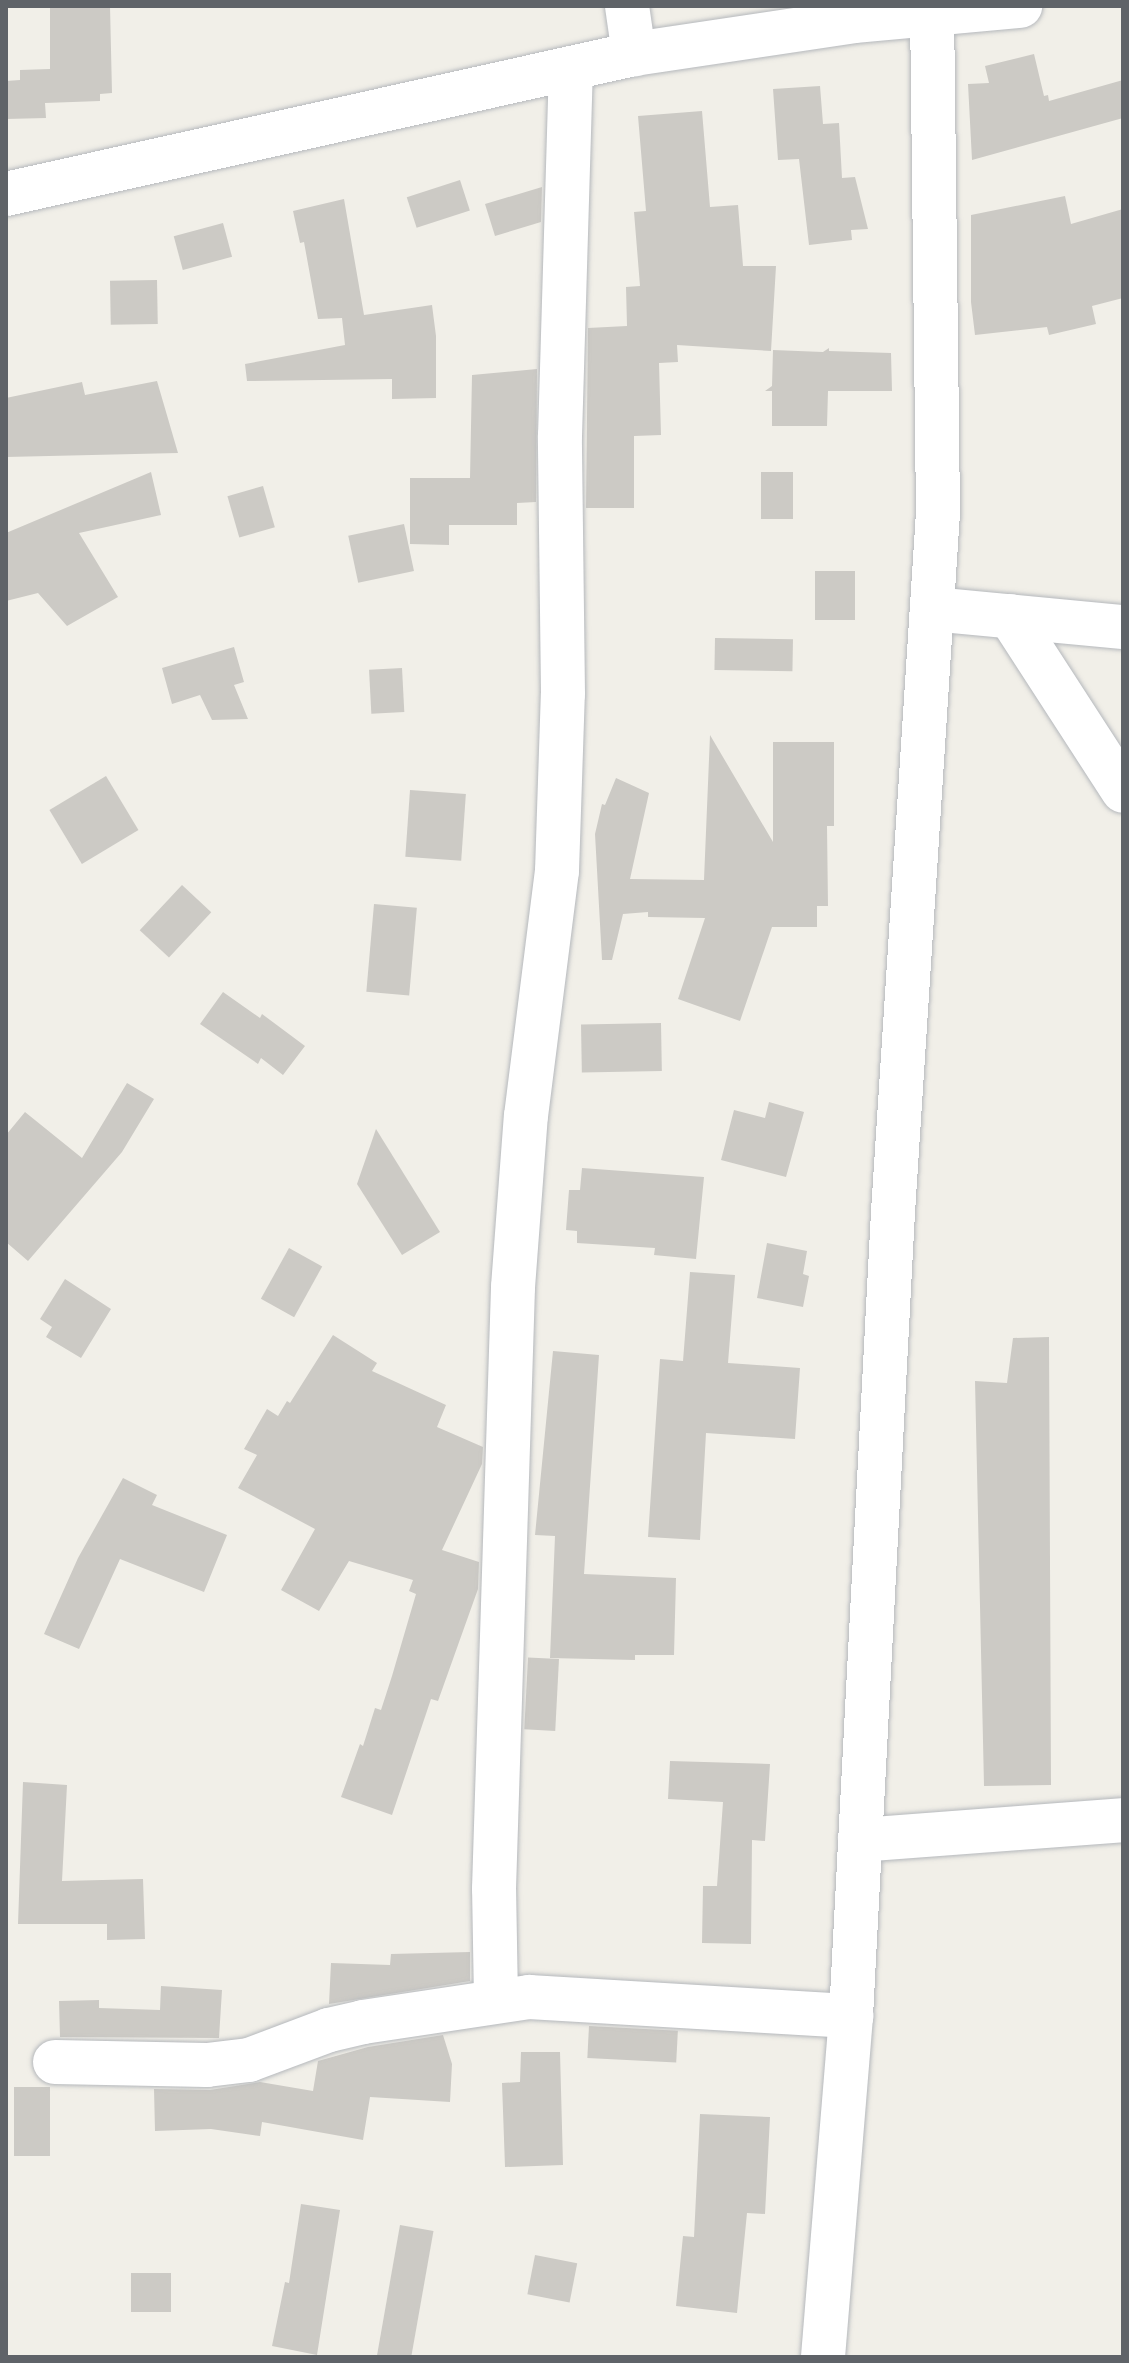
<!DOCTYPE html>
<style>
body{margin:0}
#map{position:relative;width:1129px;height:2363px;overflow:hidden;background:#f1efe8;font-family:Ubuntu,sans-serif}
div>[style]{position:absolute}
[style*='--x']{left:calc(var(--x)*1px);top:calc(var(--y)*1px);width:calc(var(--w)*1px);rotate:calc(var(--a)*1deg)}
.building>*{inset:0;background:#cccac5;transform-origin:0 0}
.roads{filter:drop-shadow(0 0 2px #b5b8bc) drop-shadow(0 0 2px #b5b8bc)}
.minor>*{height:44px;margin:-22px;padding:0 22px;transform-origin:22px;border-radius:22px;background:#fff}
span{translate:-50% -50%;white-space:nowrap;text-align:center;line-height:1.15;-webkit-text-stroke:6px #fff;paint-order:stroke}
.frame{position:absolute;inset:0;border:8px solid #5f6368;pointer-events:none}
</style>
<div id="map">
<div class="building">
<div style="clip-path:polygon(50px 6px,110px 6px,112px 93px,100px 94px,100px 101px,45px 103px,46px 118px,6px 119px,6px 81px,20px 80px,20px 70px,50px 69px)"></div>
<div style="clip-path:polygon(1034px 54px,1044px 96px,1048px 95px,1049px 101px,1123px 80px,1123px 118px,972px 160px,968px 84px,989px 83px,985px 66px)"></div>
<div style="clip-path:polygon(820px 86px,823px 124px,839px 123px,842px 178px,855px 177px,868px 229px,851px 230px,852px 240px,809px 245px,799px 159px,778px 160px,773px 89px)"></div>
<div style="clip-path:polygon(702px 111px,710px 207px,738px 205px,743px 266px,776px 266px,771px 351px,677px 345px,678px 362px,659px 363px,661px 435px,634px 436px,634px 508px,586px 508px,588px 328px,627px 326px,626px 287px,640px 286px,634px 212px,646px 211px,638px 116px)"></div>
<div style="left:460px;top:180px;width:32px;height:56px;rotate:72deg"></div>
<div style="clip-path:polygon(542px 187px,541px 222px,495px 236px,485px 204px)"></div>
<div style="clip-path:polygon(1065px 196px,1071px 224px,1123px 209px,1123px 298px,1092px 306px,1096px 324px,1049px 335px,1047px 327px,975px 335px,971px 302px,971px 215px)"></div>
<div style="clip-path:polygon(344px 199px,364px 315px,432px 305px,436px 336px,436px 398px,392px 399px,392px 379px,247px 381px,245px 364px,345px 345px,342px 318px,318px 319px,304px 242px,300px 243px,293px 211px)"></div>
<div style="left:223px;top:223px;width:35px;height:51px;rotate:75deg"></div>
<div style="left:157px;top:280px;width:44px;height:47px;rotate:89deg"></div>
<div style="clip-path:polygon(829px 348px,829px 351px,891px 353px,892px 391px,828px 391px,827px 426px,772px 426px,772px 391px,765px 391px,772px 386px,773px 350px,823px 352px)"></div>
<div style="clip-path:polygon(537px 369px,536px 502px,517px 503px,517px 525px,449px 525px,449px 545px,410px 544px,410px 478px,470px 478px,472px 375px)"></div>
<div style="clip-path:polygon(157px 381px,178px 453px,6px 457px,6px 398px,82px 382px,85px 395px)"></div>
<div style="clip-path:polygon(151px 472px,161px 515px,79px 533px,118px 597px,67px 626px,38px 593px,6px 601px,6px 533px)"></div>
<div style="left:761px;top:472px;width:32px;height:47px"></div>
<div style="left:263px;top:486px;width:43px;height:37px;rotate:74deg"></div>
<div style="left:404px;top:524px;width:48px;height:57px;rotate:78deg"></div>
<div style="left:855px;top:571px;width:49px;height:40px;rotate:90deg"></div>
<div style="left:715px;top:638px;width:78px;height:32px;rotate:1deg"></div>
<div style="clip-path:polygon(234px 647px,244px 682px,234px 685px,248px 719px,212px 720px,200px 695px,172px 704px,162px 668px)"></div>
<div style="left:402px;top:668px;width:44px;height:33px;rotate:87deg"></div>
<div style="clip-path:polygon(710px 735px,773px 842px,773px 742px,834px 742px,834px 826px,827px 826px,828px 906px,817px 906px,817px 927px,772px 927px,740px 1021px,678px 999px,705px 918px,648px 917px,648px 912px,623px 914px,612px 960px,602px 960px,595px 834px,602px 804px,605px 805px,616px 778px,649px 793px,630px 879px,704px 880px)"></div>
<div style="left:106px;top:776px;width:63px;height:66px;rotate:59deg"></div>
<div style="left:410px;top:790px;width:56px;height:67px;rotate:4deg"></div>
<div style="left:182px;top:885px;width:40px;height:62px;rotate:43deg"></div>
<div style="left:374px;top:904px;width:43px;height:88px;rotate:5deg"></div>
<div style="clip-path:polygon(223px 992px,260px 1018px,262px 1014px,305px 1046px,283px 1075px,261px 1058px,258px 1064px,200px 1024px)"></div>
<div style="left:661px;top:1023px;width:48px;height:80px;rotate:89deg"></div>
<div style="clip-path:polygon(127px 1083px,154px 1099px,122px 1152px,28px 1261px,6px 1242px,6px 1135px,25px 1112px,82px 1158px)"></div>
<div style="clip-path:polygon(769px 1102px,804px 1112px,786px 1177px,721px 1160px,734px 1110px,765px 1118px)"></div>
<div style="clip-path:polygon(376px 1129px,440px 1232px,402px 1255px,357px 1184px)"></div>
<div style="clip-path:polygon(582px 1168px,704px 1177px,696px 1259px,654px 1255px,655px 1248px,577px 1243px,577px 1231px,566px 1230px,569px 1190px,580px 1190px)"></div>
<div style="clip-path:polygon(767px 1243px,807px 1251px,803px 1274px,809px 1276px,803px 1307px,757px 1298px)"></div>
<div style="left:289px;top:1248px;width:38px;height:58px;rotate:29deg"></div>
<div style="clip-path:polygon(690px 1272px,735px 1275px,728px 1363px,800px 1368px,795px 1439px,706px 1433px,700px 1540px,648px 1537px,660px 1359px,683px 1361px)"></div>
<div style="clip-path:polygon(65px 1279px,111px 1309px,81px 1358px,46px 1337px,52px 1327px,40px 1319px)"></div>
<div style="clip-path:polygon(333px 1335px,377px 1363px,372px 1371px,446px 1405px,437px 1427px,483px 1447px,482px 1464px,442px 1550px,479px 1562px,478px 1589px,438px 1701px,431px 1699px,392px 1815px,341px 1797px,360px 1744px,363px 1746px,375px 1708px,381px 1710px,392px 1676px,416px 1594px,409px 1591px,413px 1580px,349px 1561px,319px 1611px,281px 1590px,315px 1529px,238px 1488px,257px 1455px,244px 1449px,267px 1409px,278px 1416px,287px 1401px,290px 1403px)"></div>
<div style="clip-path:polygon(1049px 1337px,1051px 1785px,984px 1786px,975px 1381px,1007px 1383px,1013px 1338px)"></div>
<div style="clip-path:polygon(553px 1351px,599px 1355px,584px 1574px,676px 1578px,674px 1655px,635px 1655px,635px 1660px,550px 1658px,555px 1536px,535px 1535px)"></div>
<div style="clip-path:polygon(123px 1478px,157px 1495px,152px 1505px,227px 1535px,204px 1592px,120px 1559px,79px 1649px,44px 1634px,78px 1558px)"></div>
<div style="left:559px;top:1659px;width:72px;height:31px;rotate:93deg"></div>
<div style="clip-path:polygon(670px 1761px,770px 1764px,765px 1841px,752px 1840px,751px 1944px,702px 1943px,703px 1886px,717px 1886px,723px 1802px,668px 1799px)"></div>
<div style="clip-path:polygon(23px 1782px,67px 1785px,62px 1881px,143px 1879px,145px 1939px,107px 1940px,107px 1924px,18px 1924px)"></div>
<div style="clip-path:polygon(470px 1952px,470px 1981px,329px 2004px,331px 1963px,390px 1965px,391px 1954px)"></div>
<div style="clip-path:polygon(161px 1986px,222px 1990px,219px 2038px,60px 2037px,59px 2001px,99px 2000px,99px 2008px,160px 2010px)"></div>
<div style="left:589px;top:2026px;width:89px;height:32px;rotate:3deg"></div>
<div style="clip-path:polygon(443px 2035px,452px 2064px,450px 2102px,370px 2097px,363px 2140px,262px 2122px,260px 2136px,211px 2129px,155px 2131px,154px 2089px,210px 2090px,260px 2082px,313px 2091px,318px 2061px,368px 2047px)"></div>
<div style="clip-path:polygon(521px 2052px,560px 2052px,563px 2165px,505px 2167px,502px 2083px,520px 2082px)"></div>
<div style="left:50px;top:2087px;width:69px;height:36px;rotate:90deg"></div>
<div style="clip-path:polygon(700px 2114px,770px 2117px,765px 2214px,747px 2213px,737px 2313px,676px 2306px,683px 2236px,694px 2237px)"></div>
<div style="clip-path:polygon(301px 2204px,340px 2210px,317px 2355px,272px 2346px,285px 2282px,289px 2283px)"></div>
<div style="left:400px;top:2225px;width:34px;height:134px;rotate:10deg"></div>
<div style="left:535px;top:2255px;width:43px;height:40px;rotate:11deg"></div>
<div style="left:131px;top:2273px;width:40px;height:39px"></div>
</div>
<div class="roads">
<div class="minor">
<div style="--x:627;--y:6;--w:49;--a:81.7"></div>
<div style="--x:6;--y:194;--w:643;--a:-12.57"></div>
<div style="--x:634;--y:54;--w:222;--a:-8.5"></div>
<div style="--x:854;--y:21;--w:167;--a:-5.2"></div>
<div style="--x:932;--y:609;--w:192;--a:5.4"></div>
<div style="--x:1010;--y:616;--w:208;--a:57.1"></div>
<div style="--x:860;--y:1840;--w:264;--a:-4.3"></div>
<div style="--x:496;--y:2000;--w:111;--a:-91"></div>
<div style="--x:494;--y:1889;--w:602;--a:-88.19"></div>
<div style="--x:513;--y:1287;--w:171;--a:-85.7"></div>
<div style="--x:526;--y:1116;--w:247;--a:-82.8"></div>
<div style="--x:557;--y:871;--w:177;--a:-88.1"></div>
<div style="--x:563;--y:694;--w:258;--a:-90.7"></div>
<div style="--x:560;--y:436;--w:368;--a:-88.3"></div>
<div style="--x:55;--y:2062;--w:152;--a:1.1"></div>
<div style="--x:207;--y:2065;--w:42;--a:-6.8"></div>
<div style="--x:249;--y:2060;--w:85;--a:-20.6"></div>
<div style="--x:329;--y:2030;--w:35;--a:-13"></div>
<div style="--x:363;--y:2022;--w:168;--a:-8.6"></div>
<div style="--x:529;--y:1997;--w:323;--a:3.4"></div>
<div style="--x:823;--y:2357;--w:342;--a:-85.3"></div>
<div style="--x:851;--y:2016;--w:805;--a:-87.01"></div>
<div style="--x:893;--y:1212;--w:701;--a:-86.32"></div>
<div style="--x:938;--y:512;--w:506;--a:-90.68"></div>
</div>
</div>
<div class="frame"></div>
</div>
